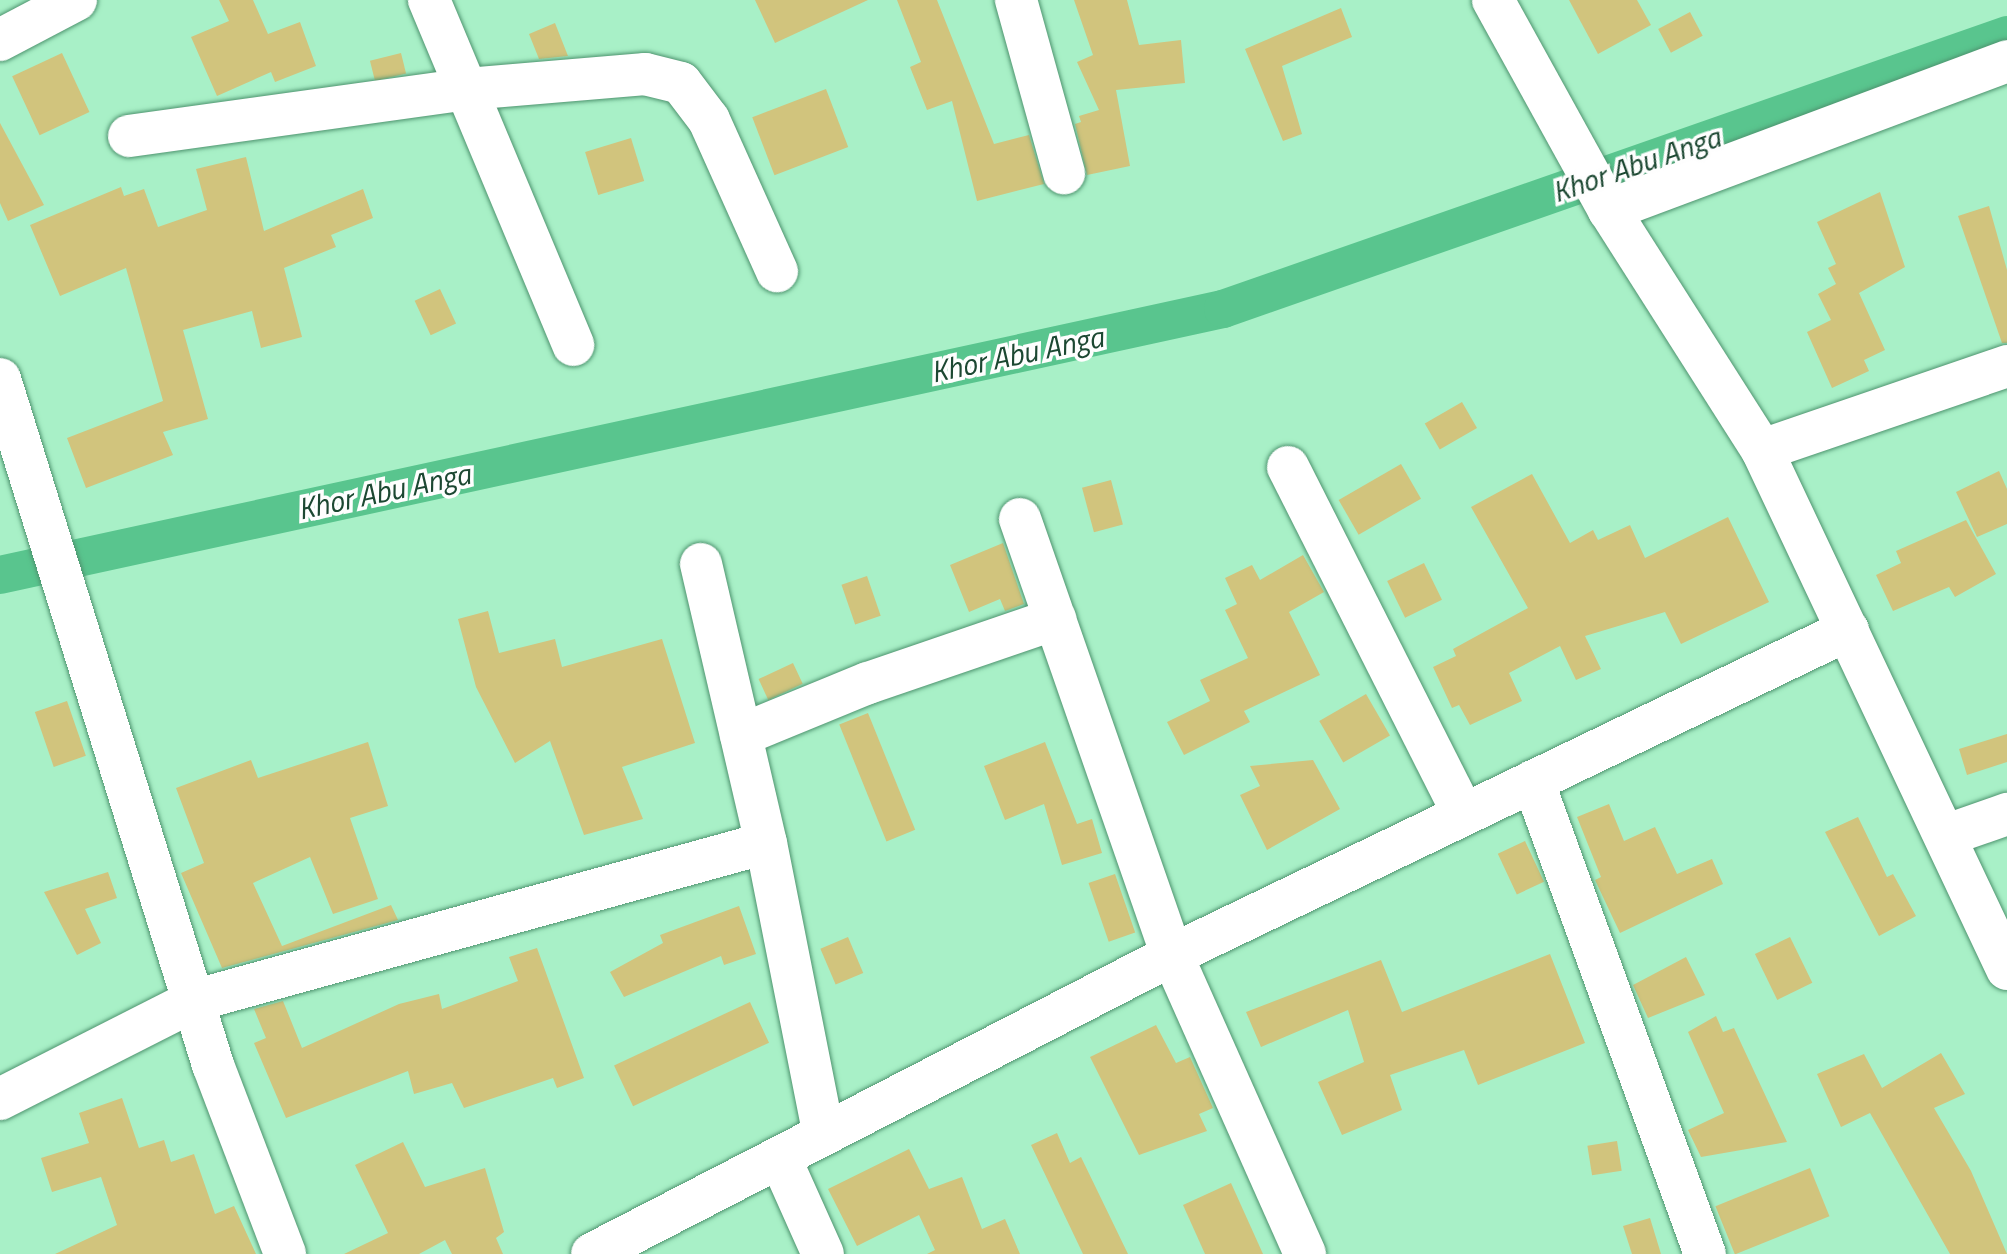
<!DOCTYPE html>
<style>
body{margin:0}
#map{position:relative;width:2007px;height:1254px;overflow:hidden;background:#a8f0c7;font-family:"Titillium Web",sans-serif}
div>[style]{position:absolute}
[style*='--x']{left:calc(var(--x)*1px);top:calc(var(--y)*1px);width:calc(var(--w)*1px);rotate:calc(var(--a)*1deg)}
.canal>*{height:38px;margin:-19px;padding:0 19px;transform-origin:19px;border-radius:19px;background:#59c58e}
.building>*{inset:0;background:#d1c47d;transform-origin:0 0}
.roads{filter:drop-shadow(0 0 2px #4e946f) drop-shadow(0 0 2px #4e946f)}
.minor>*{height:42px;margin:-21px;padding:0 21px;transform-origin:21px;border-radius:21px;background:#fff}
span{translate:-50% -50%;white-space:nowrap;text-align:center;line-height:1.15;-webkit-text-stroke:7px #fefefe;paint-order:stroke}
.water-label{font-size:30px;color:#1c4832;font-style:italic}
</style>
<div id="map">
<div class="canal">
<div style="--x:0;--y:575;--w:1252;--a:-12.27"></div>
<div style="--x:1223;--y:309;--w:831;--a:-19.26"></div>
</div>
<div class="building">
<div style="clip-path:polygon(219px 0,253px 0,268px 34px,300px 22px,316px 66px,275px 82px,271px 72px,217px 96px,191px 37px,229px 21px)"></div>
<div style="clip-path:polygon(755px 0,868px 0,775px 43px)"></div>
<div style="clip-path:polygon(897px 0,937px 0,994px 144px,1029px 135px,1044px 184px,977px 201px,952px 101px,927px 110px,910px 67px,921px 62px)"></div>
<div style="clip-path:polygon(1074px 0,1127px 0,1139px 45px,1181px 40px,1185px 83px,1116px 90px,1130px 166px,1087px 175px,1075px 124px,1081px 122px,1079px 116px,1099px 110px,1077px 62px,1093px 55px)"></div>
<div style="clip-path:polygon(1569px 0,1637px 0,1651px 25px,1598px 54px)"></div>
<div style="clip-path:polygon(1341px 8px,1352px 37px,1282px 66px,1302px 134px,1283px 141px,1245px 49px)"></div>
<div style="left:1690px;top:12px;width:27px;height:36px;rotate:62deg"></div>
<div style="clip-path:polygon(555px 23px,568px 56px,539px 59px,529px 34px)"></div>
<div style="left:62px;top:53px;width:65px;height:55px;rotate:65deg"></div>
<div style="left:401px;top:53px;width:21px;height:32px;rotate:76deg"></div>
<div style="left:826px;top:89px;width:62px;height:79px;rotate:69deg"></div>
<div style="clip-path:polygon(0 123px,44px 205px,8px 221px,0 203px)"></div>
<div style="left:631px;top:138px;width:45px;height:48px;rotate:73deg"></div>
<div style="clip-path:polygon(246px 157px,264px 231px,363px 189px,373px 218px,331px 235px,336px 247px,284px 268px,302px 337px,261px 348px,252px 311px,183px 330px,208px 419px,163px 432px,173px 455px,86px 488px,67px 438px,163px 401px,126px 268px,60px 296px,30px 225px,121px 187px,124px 196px,144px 189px,158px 227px,207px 210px,196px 169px)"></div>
<div style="clip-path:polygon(1880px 192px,1905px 267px,1859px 293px,1885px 350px,1864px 360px,1869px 371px,1832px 388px,1807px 332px,1831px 320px,1818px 294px,1836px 284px,1828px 268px,1836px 264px,1817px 222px)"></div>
<div style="clip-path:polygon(1989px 206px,2007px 270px,2007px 343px,2002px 343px,1958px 216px)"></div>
<div style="left:440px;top:289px;width:38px;height:28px;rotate:65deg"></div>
<div style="left:1462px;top:402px;width:30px;height:43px;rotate:60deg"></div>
<div style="left:1401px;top:464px;width:40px;height:72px;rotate:60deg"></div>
<div style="clip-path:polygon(1999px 471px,2007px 489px,2007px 524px,1977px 537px,1956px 492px)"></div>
<div style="clip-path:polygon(1532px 474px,1570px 543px,1593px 530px,1598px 540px,1630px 525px,1645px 558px,1728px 517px,1769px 602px,1681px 644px,1665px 612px,1585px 636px,1601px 669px,1576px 680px,1560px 646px,1509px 673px,1522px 701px,1470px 725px,1459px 705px,1452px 708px,1433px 667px,1456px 656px,1453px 649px,1528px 608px,1471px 507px)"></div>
<div style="left:1111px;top:480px;width:46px;height:30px;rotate:75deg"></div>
<div style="clip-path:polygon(1966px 520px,1996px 574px,1955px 597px,1949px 587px,1893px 611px,1876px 575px,1901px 563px,1896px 551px)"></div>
<div style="clip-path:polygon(1003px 543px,1024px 604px,1005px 611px,1000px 599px,969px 612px,950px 565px)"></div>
<div style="clip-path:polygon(1303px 555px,1324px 592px,1289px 612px,1320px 675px,1244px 711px,1250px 722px,1184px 755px,1167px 722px,1210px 701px,1200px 680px,1248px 658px,1225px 610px,1237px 604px,1225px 578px,1252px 565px,1260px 580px)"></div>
<div style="left:1424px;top:563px;width:41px;height:41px;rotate:64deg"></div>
<div style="left:867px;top:576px;width:42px;height:27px;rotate:71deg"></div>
<div style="clip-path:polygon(488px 611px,499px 653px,555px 639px,562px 667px,662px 639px,695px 743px,622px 767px,643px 819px,584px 835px,550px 741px,515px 763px,476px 687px,458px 619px)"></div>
<div style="left:793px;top:663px;width:23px;height:38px;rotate:65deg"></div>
<div style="left:1366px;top:694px;width:48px;height:54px;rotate:60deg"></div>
<div style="left:67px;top:701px;width:58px;height:34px;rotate:71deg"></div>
<div style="left:868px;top:713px;width:126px;height:31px;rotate:68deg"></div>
<div style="clip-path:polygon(2007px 734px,2007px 762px,1967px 775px,1959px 749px)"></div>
<div style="clip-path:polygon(368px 742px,388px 806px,350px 818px,378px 899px,333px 914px,310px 857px,253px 883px,282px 946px,391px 905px,398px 920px,222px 968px,181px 873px,204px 863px,176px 788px,251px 760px,258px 778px)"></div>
<div style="clip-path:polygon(1045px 742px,1077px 824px,1092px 819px,1102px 853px,1062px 865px,1044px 804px,1005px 820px,984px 766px)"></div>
<div style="clip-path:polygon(1313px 760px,1340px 809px,1267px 850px,1240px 795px,1260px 786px,1250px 766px)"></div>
<div style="clip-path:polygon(1609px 804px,1624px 841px,1655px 827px,1677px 874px,1712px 859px,1723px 884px,1620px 933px,1595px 880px,1601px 877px,1577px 817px)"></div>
<div style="clip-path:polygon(1858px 817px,1887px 877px,1893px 874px,1916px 916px,1879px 936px,1825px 832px)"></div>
<div style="left:1525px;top:841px;width:45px;height:30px;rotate:65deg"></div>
<div style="clip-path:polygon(108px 872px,117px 898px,85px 909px,101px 943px,77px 955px,44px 892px)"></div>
<div style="left:1115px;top:874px;width:62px;height:28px;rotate:71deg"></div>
<div style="clip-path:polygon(739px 906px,756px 954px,724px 965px,721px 956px,624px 997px,610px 972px,663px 943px,660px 935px)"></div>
<div style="left:848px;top:937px;width:39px;height:30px;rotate:67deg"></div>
<div style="left:1790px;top:937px;width:51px;height:39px;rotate:64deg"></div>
<div style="clip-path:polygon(537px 948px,584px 1078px,557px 1088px,553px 1078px,464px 1108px,452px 1083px,414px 1094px,408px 1071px,286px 1118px,254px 1043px,266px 1038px,254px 1009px,283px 1001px,302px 1048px,399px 1004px,439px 994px,442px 1009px,518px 981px,509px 957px)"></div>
<div style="clip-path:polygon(1550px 954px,1585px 1043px,1478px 1085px,1464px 1050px,1390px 1075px,1402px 1110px,1342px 1135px,1318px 1082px,1364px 1062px,1348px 1010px,1261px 1047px,1246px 1012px,1381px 960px,1402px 1012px)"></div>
<div style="clip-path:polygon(1686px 957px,1705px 995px,1648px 1018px,1633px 985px)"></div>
<div style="left:750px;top:1002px;width:45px;height:150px;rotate:65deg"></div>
<div style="clip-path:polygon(1716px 1016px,1723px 1032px,1734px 1028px,1787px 1142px,1701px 1157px,1688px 1130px,1724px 1113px,1688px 1032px)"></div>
<div style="clip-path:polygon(1156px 1025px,1176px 1063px,1190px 1057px,1213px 1108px,1199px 1114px,1207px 1131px,1139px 1155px,1090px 1057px)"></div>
<div style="clip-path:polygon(1941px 1053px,1965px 1094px,1934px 1108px,1971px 1171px,2007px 1254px,1950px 1254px,1870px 1113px,1841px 1127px,1817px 1074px,1864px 1054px,1882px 1088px)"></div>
<div style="clip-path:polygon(122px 1098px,139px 1148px,164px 1140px,171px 1162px,194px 1154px,215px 1214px,234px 1206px,256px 1254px,55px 1254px,117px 1225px,101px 1177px,52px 1192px,41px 1158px,89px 1143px,79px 1113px)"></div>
<div style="clip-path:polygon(1057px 1133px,1070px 1163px,1081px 1157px,1128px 1254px,1083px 1254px,1031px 1145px)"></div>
<div style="left:1617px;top:1141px;width:30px;height:30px;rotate:81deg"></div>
<div style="clip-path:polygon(403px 1142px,425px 1187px,485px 1168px,504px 1232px,496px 1238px,503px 1254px,452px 1254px,445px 1240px,419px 1254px,344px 1254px,388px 1233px,355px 1165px)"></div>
<div style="clip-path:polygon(909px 1149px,929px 1189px,962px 1177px,982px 1229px,1005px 1219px,1020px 1254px,927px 1254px,935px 1250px,919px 1215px,857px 1246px,828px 1189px)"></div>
<div style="left:1810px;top:1168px;width:52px;height:102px;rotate:68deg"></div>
<div style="clip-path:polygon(1231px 1183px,1263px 1254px,1205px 1254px,1183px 1205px)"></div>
<div style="clip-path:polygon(1650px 1218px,1661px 1254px,1632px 1254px,1623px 1226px)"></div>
</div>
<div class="roads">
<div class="minor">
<div style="--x:429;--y:0;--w:374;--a:67.3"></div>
<div style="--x:1016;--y:0;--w:180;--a:74.5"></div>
<div style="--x:1493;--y:0;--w:240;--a:61.1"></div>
<div style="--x:1609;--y:210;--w:285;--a:57.5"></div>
<div style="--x:1762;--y:450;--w:574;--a:64.73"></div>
<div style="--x:0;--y:40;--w:86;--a:-27.8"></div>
<div style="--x:129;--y:136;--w:341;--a:-7.9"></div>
<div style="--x:467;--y:89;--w:179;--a:-4.8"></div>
<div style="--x:645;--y:74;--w:37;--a:14"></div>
<div style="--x:681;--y:83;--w:46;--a:52.9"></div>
<div style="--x:709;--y:120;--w:166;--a:65.8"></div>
<div style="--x:1609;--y:210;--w:425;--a:-20.5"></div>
<div style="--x:0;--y:379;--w:718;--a:72.75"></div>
<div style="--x:213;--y:1065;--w:202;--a:69.1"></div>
<div style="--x:1762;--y:450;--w:259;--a:-18.9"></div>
<div style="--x:1288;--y:467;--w:388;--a:63.2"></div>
<div style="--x:1020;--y:519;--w:462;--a:70.8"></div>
<div style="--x:1172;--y:955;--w:327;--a:66"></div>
<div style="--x:701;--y:564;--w:286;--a:76.9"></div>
<div style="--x:766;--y:843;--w:295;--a:78.8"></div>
<div style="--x:741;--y:735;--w:137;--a:-22.3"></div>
<div style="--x:868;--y:683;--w:198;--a:-18.9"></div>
<div style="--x:1533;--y:781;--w:503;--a:70.02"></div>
<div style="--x:1947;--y:835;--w:64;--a:-19.3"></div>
<div style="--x:0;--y:1099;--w:216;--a:-26.9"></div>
<div style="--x:193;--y:1001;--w:594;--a:-15.42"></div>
<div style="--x:780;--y:1158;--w:105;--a:65.9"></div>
<div style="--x:592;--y:1254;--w:653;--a:-27.27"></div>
<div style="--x:1172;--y:955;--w:750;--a:-25.68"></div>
</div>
</div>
<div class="water-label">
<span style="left:1636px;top:164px;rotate:-19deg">Khor Abu Anga</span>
<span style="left:1017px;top:354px;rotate:-12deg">Khor Abu Anga</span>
<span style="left:384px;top:491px;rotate:-12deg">Khor Abu Anga</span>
</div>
</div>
